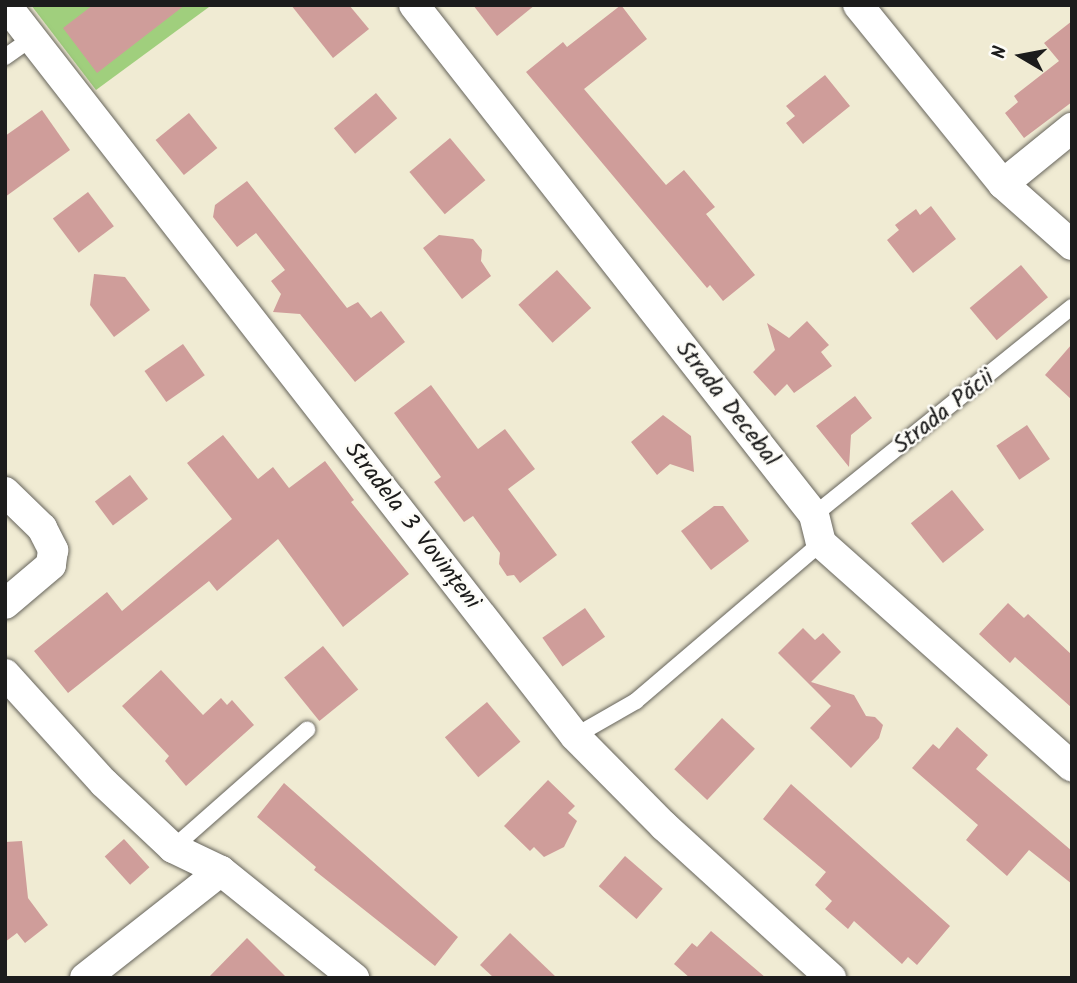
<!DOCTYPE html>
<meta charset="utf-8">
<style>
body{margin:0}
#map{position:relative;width:1077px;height:983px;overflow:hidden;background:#f0ebd3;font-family:Kalam,sans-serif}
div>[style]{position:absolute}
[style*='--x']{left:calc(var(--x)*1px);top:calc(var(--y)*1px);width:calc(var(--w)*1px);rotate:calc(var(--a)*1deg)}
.green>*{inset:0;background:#a0cf7d}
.building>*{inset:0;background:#cf9d9a;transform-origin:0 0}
.roads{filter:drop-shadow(0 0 2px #66645c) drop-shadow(0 0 2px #66645c)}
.lane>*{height:16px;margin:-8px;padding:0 8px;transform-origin:8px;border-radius:8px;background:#fff}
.street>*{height:30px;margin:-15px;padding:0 15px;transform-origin:15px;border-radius:15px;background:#fff}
span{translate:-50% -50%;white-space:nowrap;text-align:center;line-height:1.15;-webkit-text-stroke:5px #fdfcf7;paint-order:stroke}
.street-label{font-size:24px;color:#1c1c1c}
.frame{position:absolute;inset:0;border:7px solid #1c1c1c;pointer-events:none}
.north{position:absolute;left:986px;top:21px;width:70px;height:70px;-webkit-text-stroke:5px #fdfcf7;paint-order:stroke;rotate:280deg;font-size:19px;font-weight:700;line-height:28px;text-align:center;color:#1c1c1c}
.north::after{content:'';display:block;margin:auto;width:24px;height:32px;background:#1c1c1c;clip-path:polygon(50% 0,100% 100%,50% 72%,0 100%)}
</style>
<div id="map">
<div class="green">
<div style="clip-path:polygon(31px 5px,208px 5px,209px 7px,96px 90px)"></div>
</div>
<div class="building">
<div style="clip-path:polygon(93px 5px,185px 5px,97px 73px,63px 28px)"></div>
<div style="clip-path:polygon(291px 5px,349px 5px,369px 29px,333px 58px)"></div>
<div style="clip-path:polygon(473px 5px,535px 5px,497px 36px)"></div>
<div style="clip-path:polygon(621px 5px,647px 39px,584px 89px,666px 185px,684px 170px,715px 207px,706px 214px,755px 275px,723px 301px,710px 285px,707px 288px,526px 72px,563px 42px,567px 47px)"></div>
<div style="clip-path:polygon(1072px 21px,1072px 102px,1024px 138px,1005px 113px,1018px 102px,1014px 96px,1059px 61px,1044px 43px)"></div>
<div style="clip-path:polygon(825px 75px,850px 106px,803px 144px,786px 123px,795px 116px,786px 106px)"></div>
<div style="left:376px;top:93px;width:33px;height:55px;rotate:50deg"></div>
<div style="clip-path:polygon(42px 110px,70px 150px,5px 197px,5px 136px)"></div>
<div style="left:189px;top:113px;width:45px;height:43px;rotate:51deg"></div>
<div style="left:450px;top:138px;width:55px;height:53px;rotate:50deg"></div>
<div style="clip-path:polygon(247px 181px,347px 308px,358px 302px,371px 318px,381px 311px,405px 342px,355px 382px,300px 314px,273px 312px,281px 294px,271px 281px,285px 270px,256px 233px,237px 247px,213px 217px,215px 205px)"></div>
<div style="left:88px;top:192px;width:43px;height:44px;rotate:53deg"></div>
<div style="clip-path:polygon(931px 206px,956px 239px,913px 273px,887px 240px,899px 230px,895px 225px,916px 209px,920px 215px)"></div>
<div style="clip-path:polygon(439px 235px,473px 239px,482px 250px,481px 261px,491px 276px,462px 299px,423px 248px)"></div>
<div style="left:1021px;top:265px;width:42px;height:67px;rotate:50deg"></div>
<div style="left:557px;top:270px;width:51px;height:52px;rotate:48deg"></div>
<div style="clip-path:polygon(94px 274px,125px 277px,150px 310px,114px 337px,90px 305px)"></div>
<div style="clip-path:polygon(807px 321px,829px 345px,821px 352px,832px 366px,794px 393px,787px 384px,775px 396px,753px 372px,775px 350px,767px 323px,789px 338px)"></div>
<div style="left:183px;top:344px;width:38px;height:47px;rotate:55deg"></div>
<div style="clip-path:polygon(1072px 344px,1072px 400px,1045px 375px)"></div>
<div style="clip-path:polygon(431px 385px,478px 449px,505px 429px,535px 469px,508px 489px,557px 555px,520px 583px,514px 575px,507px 576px,499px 564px,500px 553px,473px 516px,464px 522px,434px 482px,441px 477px,394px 413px)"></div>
<div style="clip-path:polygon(855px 396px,872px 418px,851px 435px,849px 467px,816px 426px)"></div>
<div style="clip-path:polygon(663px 415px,691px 436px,694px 472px,670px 464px,657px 475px,631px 442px)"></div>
<div style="left:1027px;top:425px;width:41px;height:37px;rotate:56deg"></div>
<div style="clip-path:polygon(223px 435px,258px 479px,273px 467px,289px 488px,325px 461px,354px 500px,351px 502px,409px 574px,343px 627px,278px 539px,217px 591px,209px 581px,68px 693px,34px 651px,107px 592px,122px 611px,232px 519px,187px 463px)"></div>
<div style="left:130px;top:475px;width:30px;height:44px;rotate:53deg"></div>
<div style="left:952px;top:490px;width:51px;height:53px;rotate:51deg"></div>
<div style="clip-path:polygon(714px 506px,723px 506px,749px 541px,711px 570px,681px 531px)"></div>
<div style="clip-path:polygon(1008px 603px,1024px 618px,1028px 614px,1072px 655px,1072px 708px,1015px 657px,1010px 663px,979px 634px)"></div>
<div style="left:585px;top:608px;width:35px;height:52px;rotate:55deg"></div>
<div style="clip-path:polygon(803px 628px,815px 640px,823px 633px,841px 652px,811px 682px,854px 695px,866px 716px,875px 717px,883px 725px,879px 738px,851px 768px,810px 728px,831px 706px,778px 653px)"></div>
<div style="left:323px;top:646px;width:56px;height:50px;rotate:51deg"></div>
<div style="clip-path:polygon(161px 670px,203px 715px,221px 698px,227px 705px,232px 700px,254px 725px,186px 786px,165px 761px,169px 756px,122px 706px)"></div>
<div style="left:487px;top:702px;width:52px;height:55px;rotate:50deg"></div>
<div style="left:722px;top:718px;width:45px;height:70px;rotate:43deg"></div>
<div style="clip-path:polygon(957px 727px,988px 755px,976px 769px,1072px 851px,1072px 884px,1029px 850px,1007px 876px,966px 840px,978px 825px,912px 768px,933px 744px,939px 749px)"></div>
<div style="clip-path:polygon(548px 780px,575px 806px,568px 813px,577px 821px,564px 847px,544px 857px,534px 847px,530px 851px,504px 826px)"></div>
<div style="clip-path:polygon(284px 783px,458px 937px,435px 966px,314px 870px,316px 867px,257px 817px)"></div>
<div style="clip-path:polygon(791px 784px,950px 926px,917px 965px,908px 957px,902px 964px,854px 921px,848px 929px,825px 909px,832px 901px,815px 885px,826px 872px,763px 819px)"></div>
<div style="left:124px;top:839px;width:38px;height:26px;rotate:48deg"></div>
<div style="clip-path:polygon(22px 841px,28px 898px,48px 925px,25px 943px,17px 933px,5px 942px,5px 842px)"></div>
<div style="left:625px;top:856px;width:50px;height:40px;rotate:41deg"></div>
<div style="clip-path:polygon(711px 931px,766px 978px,690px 978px,674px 964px,692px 943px,697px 947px)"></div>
<div style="clip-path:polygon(510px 933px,557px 978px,494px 978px,480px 965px)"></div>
<div style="clip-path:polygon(247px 938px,287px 978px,208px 978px)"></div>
</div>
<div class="roads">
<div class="lane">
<div style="--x:5;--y:57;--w:32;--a:-35"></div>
<div style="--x:814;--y:515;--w:331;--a:-38.9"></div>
<div style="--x:575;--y:736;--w:70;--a:-29.8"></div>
<div style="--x:636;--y:701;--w:243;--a:-40.5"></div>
<div style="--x:173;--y:848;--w:179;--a:-41.4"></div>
</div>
<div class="street">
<div style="--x:6;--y:5;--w:926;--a:52.1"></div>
<div style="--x:575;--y:736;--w:127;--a:45.3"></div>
<div style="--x:664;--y:826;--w:226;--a:42.3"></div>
<div style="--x:414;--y:5;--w:648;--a:51.89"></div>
<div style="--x:814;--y:515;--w:29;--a:76"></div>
<div style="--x:821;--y:543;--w:336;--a:41.7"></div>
<div style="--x:858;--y:5;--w:230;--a:51"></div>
<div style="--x:1003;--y:184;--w:92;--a:41.5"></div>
<div style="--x:1003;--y:184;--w:89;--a:-39.1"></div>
<div style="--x:5;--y:492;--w:52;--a:44.2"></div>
<div style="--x:42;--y:528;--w:25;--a:63"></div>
<div style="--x:53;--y:550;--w:15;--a:98"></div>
<div style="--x:51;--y:565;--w:60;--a:139.7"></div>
<div style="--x:5;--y:674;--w:147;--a:47.8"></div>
<div style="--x:104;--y:783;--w:95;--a:43.3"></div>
<div style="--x:173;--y:848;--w:53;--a:25.6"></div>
<div style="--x:221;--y:871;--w:171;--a:38.8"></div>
<div style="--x:85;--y:978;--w:173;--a:-38.2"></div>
</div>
</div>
<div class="street-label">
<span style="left:727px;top:404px;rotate:52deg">Strada Decebal</span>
<span style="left:944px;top:412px;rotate:-38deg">Strada Păcii</span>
<span style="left:412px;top:526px;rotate:52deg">Stradela 3 Vovințeni</span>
</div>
<div class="frame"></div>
<div class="north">N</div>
</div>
